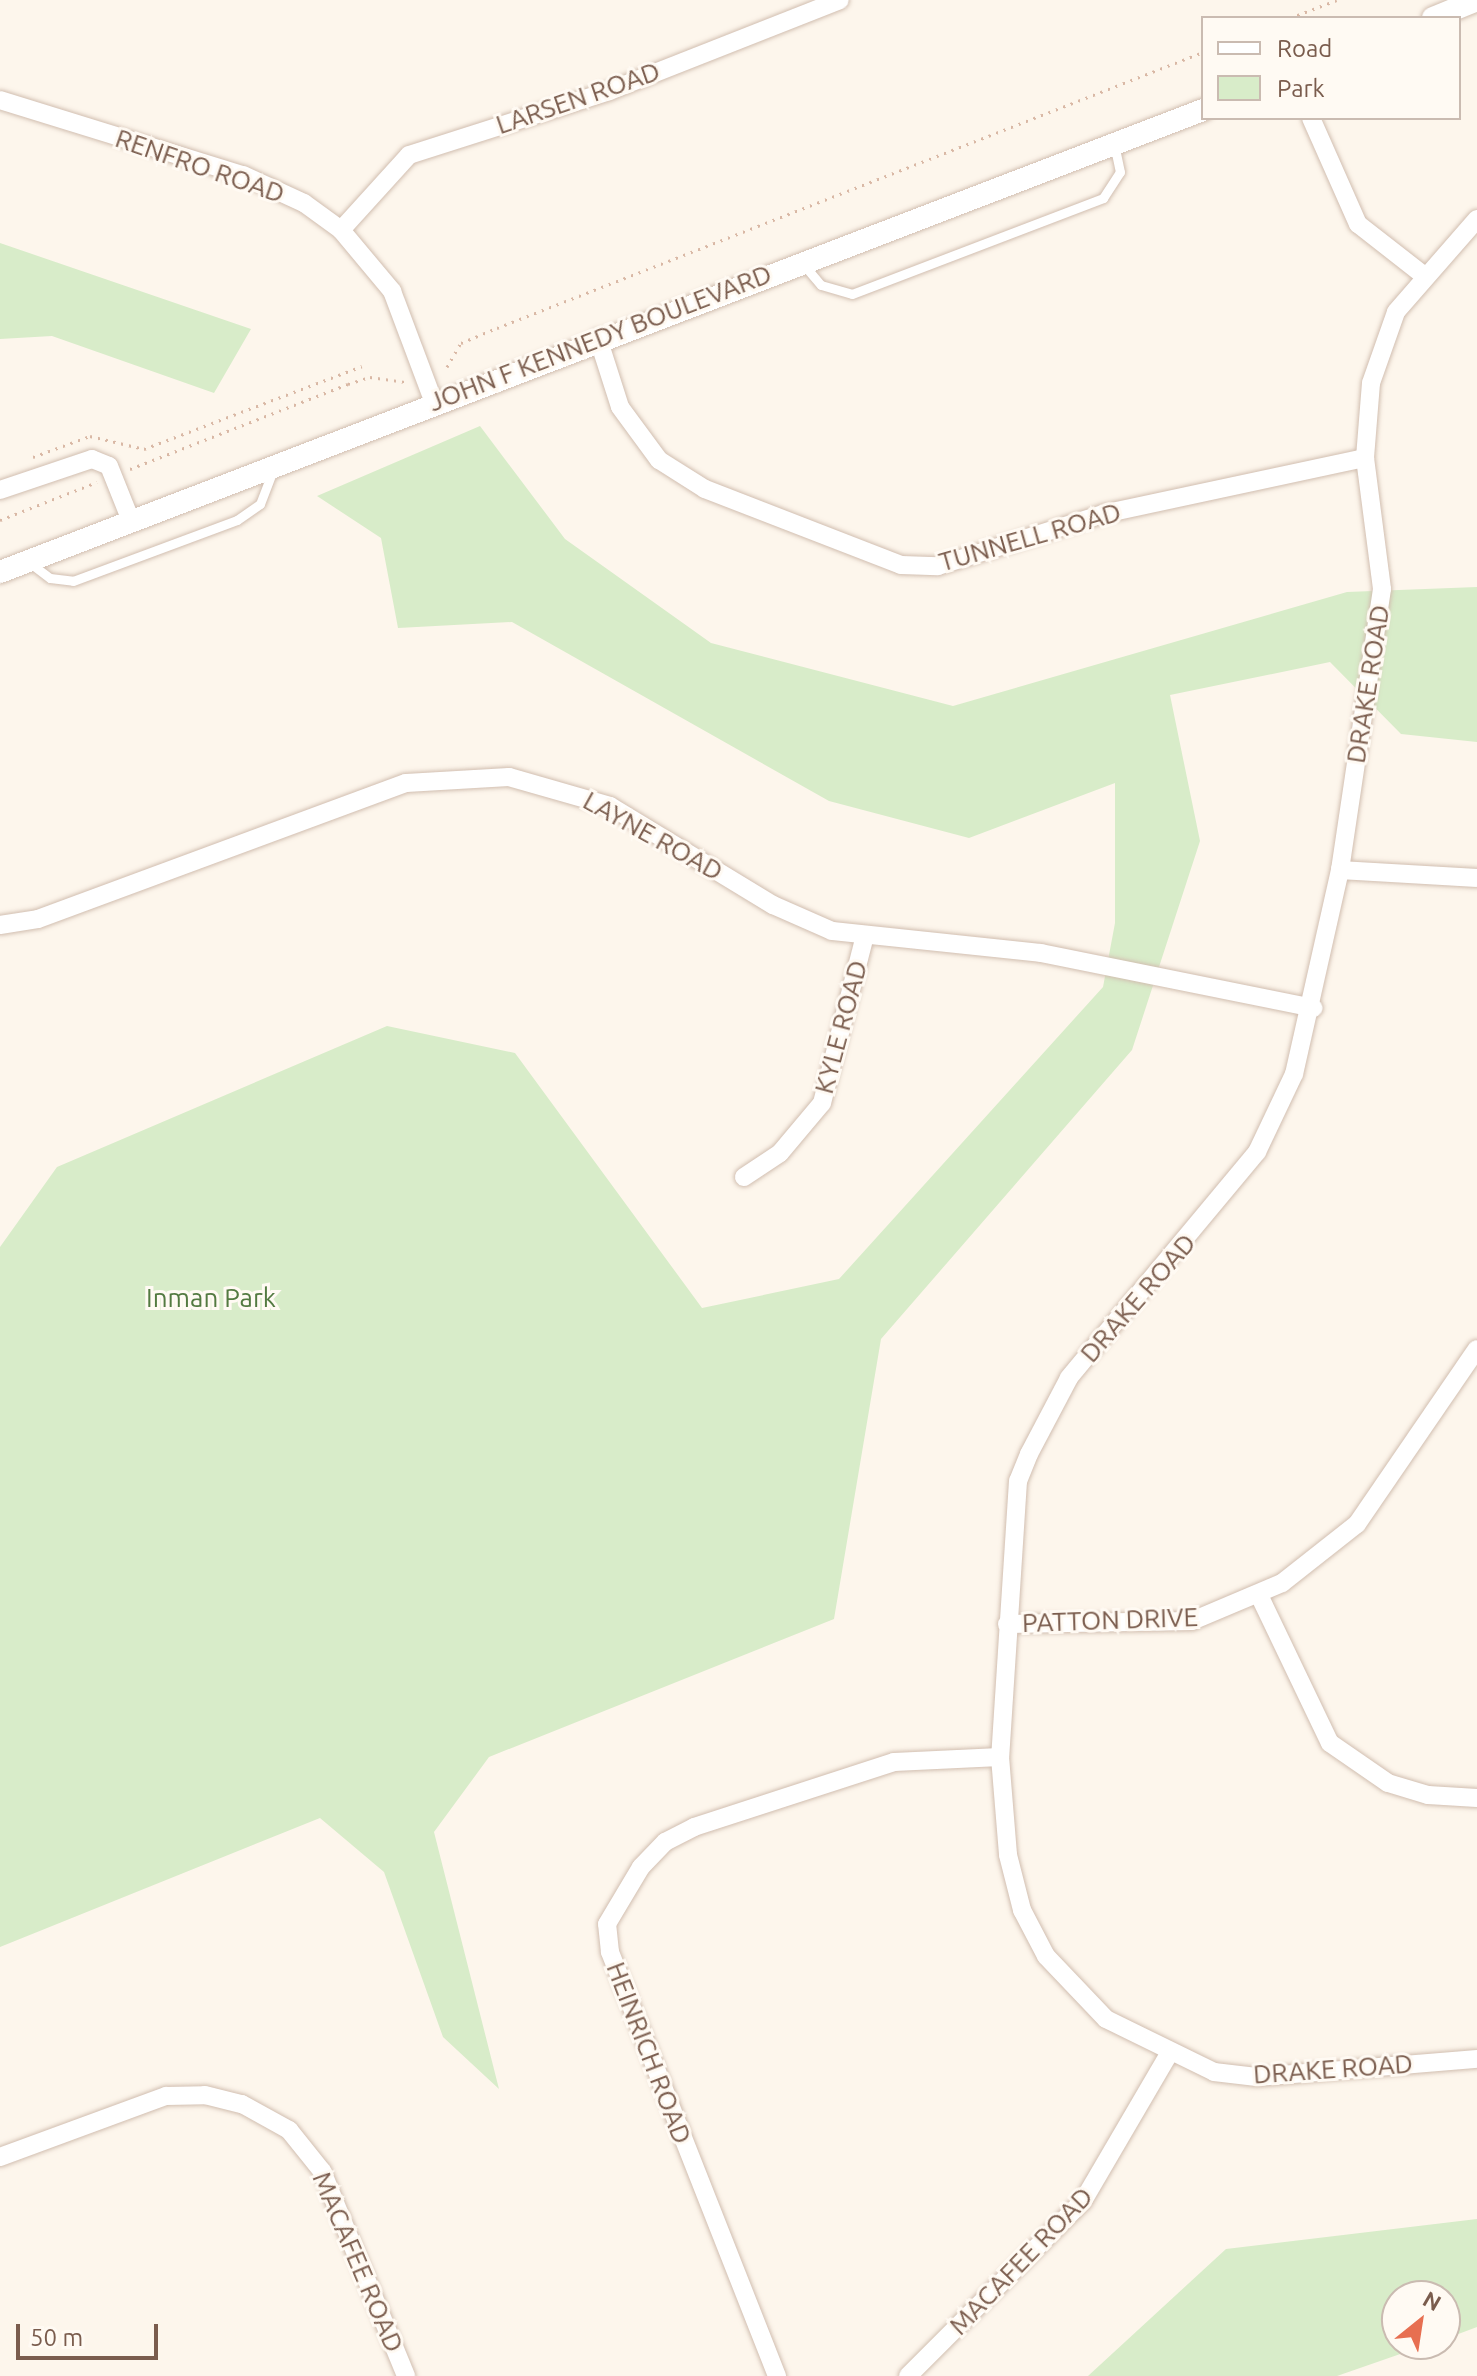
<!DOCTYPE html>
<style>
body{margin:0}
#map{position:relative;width:1477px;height:2376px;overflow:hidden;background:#fdf6ec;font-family:Ubuntu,sans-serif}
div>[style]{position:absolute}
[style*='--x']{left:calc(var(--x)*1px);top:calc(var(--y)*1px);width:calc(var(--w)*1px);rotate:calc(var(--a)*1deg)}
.green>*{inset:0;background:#d8ecc9}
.path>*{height:3px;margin-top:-1.5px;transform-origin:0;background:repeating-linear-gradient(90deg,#d9b8a5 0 2px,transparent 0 8px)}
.roads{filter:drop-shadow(0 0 2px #d1beb0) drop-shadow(0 0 2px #d1beb0)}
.service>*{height:9px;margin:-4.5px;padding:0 4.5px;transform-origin:4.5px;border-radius:4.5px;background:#fff}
.minor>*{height:18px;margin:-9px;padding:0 9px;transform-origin:9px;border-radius:9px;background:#fff}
.tertiary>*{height:22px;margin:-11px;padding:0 11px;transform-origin:11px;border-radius:11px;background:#fff}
span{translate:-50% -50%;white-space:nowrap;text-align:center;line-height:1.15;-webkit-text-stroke:6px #fffaf3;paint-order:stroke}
.street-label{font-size:26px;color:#7a5c4d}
.park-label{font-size:26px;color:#537a41}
.legend{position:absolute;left:1201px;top:16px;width:260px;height:104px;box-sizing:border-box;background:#fffaf3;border:2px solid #cabbb1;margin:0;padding:10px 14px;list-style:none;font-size:24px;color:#7a5c4d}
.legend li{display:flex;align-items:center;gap:16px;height:40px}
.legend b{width:40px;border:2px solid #cabbb1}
.north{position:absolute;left:1381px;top:2280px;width:80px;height:80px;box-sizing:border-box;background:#fffaf3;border:2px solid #cabbb1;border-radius:50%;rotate:30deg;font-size:22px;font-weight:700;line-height:32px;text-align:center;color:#7a5c4d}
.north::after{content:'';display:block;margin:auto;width:28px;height:36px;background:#e76f51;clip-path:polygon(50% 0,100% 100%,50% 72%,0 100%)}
.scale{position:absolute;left:16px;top:2324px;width:142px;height:36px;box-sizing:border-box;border:4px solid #7a5c4d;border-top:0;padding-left:10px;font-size:24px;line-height:28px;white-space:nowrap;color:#7a5c4d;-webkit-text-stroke:6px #fffaf3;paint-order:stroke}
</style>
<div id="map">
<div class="green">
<div style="clip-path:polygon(0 243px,251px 329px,214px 393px,52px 336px,0 339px)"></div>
<div style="clip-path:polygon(480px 426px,565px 539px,711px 643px,953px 706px,1347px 592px,1477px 587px,1477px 742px,1401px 734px,1330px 662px,1170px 695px,1200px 841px,1132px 1050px,881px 1339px,834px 1619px,489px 1757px,434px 1832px,499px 2089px,443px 2037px,384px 1872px,320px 1818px,0 1947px,0 1247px,57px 1167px,387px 1026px,515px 1053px,702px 1308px,839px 1279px,1103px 987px,1115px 923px,1115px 783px,969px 838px,829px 801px,512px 622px,398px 628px,381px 538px,317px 496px)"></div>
<div style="clip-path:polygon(1477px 2219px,1477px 2327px,1445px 2339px,1445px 2296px,1397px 2296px,1397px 2344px,1429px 2344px,1337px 2376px,1088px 2376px,1226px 2249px)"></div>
</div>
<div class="path">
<div style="--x:1290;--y:18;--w:50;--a:-21"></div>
<div style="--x:447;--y:367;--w:28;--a:-60"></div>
<div style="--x:461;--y:343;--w:39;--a:-23"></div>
<div style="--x:497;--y:328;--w:758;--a:-21.35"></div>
<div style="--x:33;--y:457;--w:61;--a:-20.2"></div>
<div style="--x:90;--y:436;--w:56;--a:13.5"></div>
<div style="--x:144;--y:449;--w:233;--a:-20.8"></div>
<div style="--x:130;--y:469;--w:234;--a:-21.3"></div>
<div style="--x:348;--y:384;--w:23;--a:-18"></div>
<div style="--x:370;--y:377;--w:35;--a:8"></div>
<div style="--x:0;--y:520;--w:104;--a:-21.4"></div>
</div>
<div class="roads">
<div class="service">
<div style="--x:804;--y:265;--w:26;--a:50"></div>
<div style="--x:821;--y:285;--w:32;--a:16"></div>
<div style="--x:852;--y:294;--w:269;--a:-20.9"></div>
<div style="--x:1103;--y:198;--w:31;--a:-57"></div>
<div style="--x:1120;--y:172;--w:29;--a:-102"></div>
<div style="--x:30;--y:563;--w:25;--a:37"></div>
<div style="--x:50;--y:578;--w:23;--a:7"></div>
<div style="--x:73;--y:581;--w:175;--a:-20.4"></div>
<div style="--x:237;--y:520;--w:28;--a:-35"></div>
<div style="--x:260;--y:504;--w:34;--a:-69"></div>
</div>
<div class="minor">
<div style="--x:0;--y:100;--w:254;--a:17.2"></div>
<div style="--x:243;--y:175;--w:67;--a:24.7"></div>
<div style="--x:304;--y:203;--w:46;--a:36.1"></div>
<div style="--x:341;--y:230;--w:80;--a:50.1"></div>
<div style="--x:392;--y:291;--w:120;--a:69.4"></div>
<div style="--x:1311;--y:118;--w:116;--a:66.1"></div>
<div style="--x:1358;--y:224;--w:81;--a:38"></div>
<div style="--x:1477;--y:219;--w:123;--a:131.1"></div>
<div style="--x:1396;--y:312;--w:75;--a:109.4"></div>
<div style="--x:1371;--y:383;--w:75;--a:94.6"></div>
<div style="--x:1365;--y:458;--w:132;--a:82.6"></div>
<div style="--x:1382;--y:589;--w:284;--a:98.5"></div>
<div style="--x:1340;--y:870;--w:209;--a:102.7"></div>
<div style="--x:1294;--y:1074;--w:86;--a:115.4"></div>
<div style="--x:1257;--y:1152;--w:294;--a:129.8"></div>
<div style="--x:1069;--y:1378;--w:86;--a:117.8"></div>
<div style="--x:1029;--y:1454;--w:29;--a:112"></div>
<div style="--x:1018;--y:1481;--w:277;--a:93.7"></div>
<div style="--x:1000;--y:1757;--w:98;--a:85.3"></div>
<div style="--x:1008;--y:1855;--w:57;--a:75.7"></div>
<div style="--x:1022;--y:1910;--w:52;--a:62.4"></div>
<div style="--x:1046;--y:1956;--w:87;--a:46.4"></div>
<div style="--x:1106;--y:2019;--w:120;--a:26.1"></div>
<div style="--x:1214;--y:2072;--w:43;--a:6.6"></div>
<div style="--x:1257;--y:2077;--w:221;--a:-4.7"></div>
<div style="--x:341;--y:230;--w:101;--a:-47.8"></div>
<div style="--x:409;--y:155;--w:210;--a:-17.7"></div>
<div style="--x:609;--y:91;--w:248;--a:-21.5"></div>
<div style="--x:598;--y:338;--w:72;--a:72.3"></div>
<div style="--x:620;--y:407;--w:66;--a:53.7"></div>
<div style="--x:659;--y:460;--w:54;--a:32.2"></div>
<div style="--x:705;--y:489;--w:210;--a:21.2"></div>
<div style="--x:901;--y:565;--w:37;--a:2"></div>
<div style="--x:938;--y:566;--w:173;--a:-17.5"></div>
<div style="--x:1103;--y:514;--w:268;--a:-12.1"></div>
<div style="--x:0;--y:490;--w:97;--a:-18.6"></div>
<div style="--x:92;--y:459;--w:18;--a:22"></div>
<div style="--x:109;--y:466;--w:59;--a:68.2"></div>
<div style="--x:1340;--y:870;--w:137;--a:3.3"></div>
<div style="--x:0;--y:925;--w:38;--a:-9"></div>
<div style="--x:38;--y:919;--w:392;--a:-20.3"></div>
<div style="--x:406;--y:783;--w:103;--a:-3.3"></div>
<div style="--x:509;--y:777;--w:105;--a:16"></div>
<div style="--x:610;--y:806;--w:191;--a:31.3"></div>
<div style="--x:773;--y:905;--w:64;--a:23.8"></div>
<div style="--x:832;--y:931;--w:210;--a:6"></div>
<div style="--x:1041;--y:953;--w:278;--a:11.4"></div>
<div style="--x:744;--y:1177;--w:43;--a:-33.7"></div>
<div style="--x:780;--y:1153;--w:65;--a:-50"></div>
<div style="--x:822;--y:1103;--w:169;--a:-75.6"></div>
<div style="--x:1259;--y:1595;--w:164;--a:64.4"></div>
<div style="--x:1330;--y:1743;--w:70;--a:34.6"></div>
<div style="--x:1388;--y:1783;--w:42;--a:16.7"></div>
<div style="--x:1428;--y:1795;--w:49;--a:3.5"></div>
<div style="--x:1007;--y:1624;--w:185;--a:-0.9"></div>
<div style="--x:1192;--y:1621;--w:98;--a:-22.9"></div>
<div style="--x:1282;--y:1583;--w:95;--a:-38.2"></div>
<div style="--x:1357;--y:1524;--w:212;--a:-55.6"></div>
<div style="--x:0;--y:2157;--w:177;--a:-20.2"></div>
<div style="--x:166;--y:2096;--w:39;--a:-1"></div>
<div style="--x:205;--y:2095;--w:38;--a:14"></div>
<div style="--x:242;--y:2104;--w:54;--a:29"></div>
<div style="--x:289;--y:2130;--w:53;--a:51.2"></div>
<div style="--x:322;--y:2171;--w:222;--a:67.7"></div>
<div style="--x:777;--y:2376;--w:456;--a:-111.5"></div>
<div style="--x:610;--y:1952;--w:28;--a:-96"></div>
<div style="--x:607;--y:1924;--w:66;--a:-59.2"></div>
<div style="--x:641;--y:1867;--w:35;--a:-46"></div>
<div style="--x:665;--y:1842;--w:33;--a:-27"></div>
<div style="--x:694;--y:1827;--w:210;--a:-18"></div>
<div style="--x:894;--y:1762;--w:106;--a:-2.7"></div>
<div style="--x:908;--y:2376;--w:247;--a:-45"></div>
<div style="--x:1083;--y:2201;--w:170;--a:-59.7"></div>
</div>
<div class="tertiary">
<div style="--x:1433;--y:18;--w:48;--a:-22.2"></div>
<div style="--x:0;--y:572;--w:1289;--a:-21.01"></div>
</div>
</div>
<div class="street-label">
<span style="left:578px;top:98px;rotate:-19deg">LARSEN ROAD</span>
<span style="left:200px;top:166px;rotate:19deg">RENFRO ROAD</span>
<span style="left:600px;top:338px;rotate:-21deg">JOHN F KENNEDY BOULEVARD</span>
<span style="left:1030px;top:537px;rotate:-16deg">TUNNELL ROAD</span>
<span style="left:1368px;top:684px;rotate:-81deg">DRAKE ROAD</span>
<span style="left:653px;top:836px;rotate:29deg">LAYNE ROAD</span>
<span style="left:841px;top:1027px;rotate:-75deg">KYLE ROAD</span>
<span style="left:1138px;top:1298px;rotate:-49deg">DRAKE ROAD</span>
<span style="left:1110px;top:1620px;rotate:-2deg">PATTON DRIVE</span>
<span style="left:649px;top:2053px;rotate:69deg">HEINRICH ROAD</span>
<span style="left:1333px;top:2069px;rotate:-4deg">DRAKE ROAD</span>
<span style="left:1021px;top:2261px;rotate:-46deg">MACAFEE ROAD</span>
<span style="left:358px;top:2262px;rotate:67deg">MACAFEE ROAD</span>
</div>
<div class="park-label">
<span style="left:211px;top:1298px">Inman Park</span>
</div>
<ul class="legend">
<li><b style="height:10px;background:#fff"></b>Road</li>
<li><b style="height:22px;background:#d8ecc9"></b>Park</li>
</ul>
<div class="north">N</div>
<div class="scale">50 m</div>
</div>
